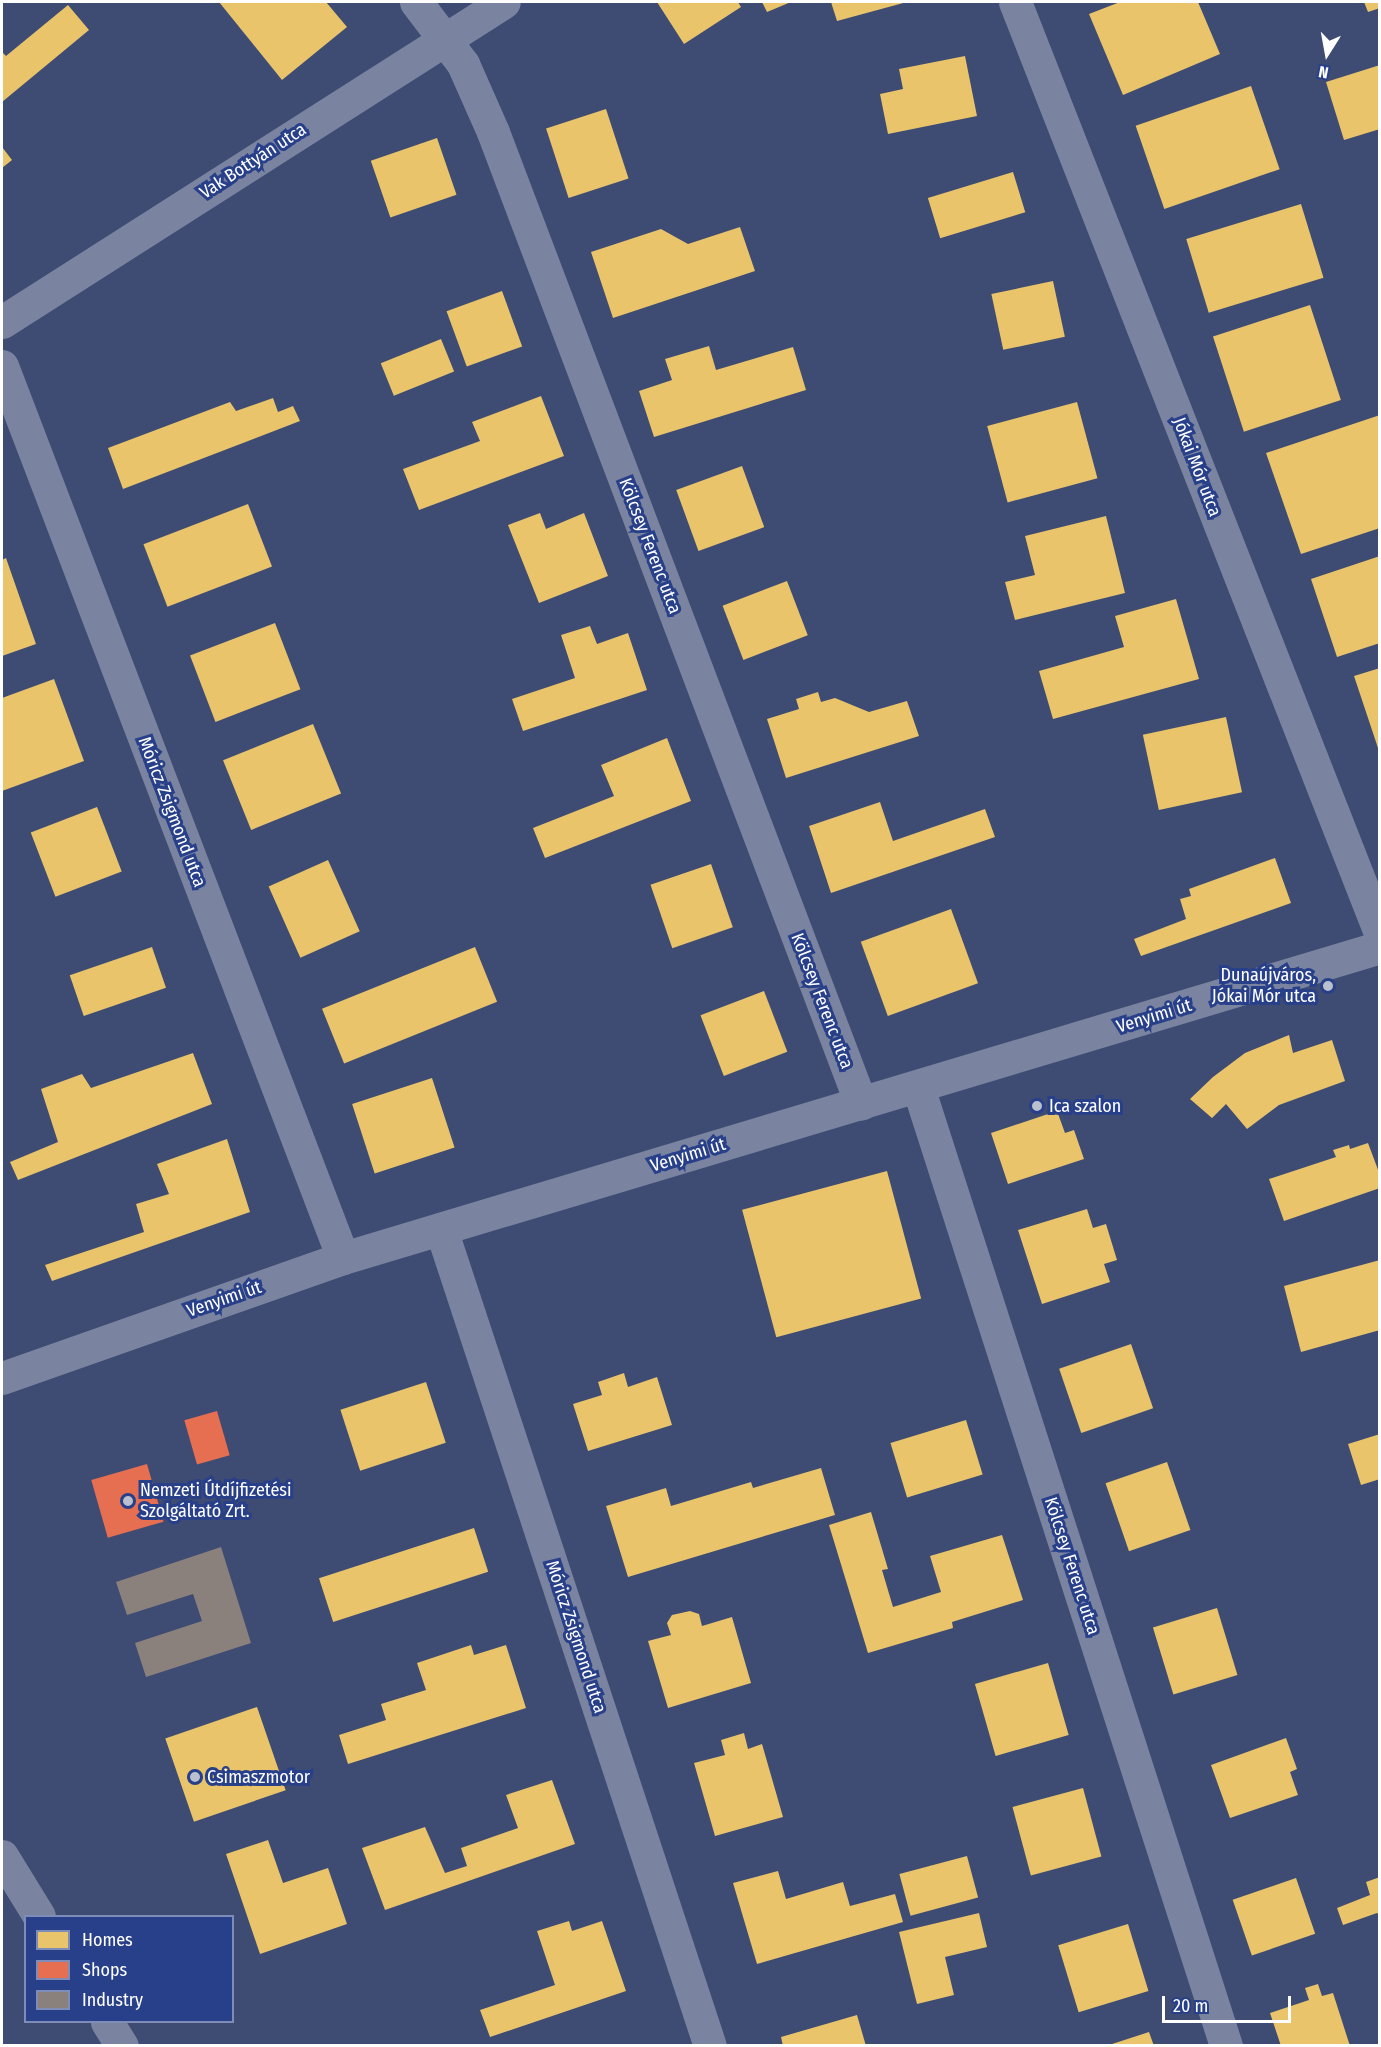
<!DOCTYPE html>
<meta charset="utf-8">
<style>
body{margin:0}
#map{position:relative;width:1381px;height:2047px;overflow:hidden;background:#3e4b73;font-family:"Fira Sans Condensed",sans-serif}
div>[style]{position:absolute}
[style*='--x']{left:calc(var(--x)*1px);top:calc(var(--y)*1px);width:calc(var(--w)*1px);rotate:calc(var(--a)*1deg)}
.homes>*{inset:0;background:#e9c46a;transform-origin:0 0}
.shops>*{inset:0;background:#e76f51;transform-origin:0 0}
.industry>*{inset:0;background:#8a817c}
.minor>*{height:33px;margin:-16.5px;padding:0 16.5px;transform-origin:16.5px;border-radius:16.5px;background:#7a84a0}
.tertiary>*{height:33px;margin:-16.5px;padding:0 16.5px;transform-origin:16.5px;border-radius:16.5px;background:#7a84a0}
.dots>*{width:16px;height:16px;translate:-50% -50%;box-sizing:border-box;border:3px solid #283f89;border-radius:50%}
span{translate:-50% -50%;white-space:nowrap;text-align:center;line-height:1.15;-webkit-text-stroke:6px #283f89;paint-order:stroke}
.street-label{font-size:18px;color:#fff}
.poi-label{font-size:18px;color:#fff}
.right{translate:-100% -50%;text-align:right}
.left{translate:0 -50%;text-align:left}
.frame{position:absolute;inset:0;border:3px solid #fff;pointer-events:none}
.legend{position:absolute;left:24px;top:1915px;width:210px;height:108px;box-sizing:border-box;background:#283f89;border:2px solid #7e8cb8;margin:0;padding:8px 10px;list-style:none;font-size:18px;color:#fff}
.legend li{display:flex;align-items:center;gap:12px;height:30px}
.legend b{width:30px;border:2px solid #7e8cb8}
.north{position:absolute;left:1297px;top:24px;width:60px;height:60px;-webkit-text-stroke:4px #283f89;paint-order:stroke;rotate:191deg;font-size:16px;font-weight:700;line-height:24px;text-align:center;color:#fff}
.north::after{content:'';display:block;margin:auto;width:21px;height:27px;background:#fff;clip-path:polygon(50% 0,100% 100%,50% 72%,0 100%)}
.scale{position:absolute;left:1162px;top:1996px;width:129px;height:27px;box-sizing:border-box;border:3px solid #fff;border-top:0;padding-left:8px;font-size:18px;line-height:21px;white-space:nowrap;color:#fff;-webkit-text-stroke:4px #283f89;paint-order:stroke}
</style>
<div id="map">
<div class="homes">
<div style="clip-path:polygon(219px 2px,326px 2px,347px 27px,282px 80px)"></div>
<div style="clip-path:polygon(657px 2px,738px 2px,741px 7px,684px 44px)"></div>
<div style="clip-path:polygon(762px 2px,791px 2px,767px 12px)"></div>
<div style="clip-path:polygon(831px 2px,907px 2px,837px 21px)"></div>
<div style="clip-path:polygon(1120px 2px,1198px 2px,1220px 54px,1123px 95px,1089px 14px)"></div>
<div style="clip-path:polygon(1364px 2px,1380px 2px,1380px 8px,1368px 12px)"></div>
<div style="clip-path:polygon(68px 5px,89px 30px,2px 102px,2px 52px,6px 56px)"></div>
<div style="clip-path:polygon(965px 56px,977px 116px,888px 134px,880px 94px,903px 89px,899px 69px)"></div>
<div style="clip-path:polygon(1380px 65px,1380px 129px,1344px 140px,1326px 82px)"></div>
<div style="left:1251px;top:86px;width:88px;height:122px;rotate:71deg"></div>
<div style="left:606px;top:109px;width:73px;height:63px;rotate:72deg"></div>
<div style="left:437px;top:138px;width:60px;height:70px;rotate:71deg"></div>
<div style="clip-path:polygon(2px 147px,12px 160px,2px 168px)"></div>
<div style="left:1013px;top:172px;width:42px;height:89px;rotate:73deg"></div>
<div style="left:1301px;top:204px;width:77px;height:120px;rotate:73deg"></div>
<div style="clip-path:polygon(740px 227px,755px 271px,613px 318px,591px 252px,661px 229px,688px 244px)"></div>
<div style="left:1053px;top:281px;width:57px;height:63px;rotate:78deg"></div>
<div style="left:502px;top:291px;width:59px;height:59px;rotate:70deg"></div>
<div style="left:1310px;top:305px;width:100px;height:102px;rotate:72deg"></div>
<div style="left:441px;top:339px;width:35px;height:65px;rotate:68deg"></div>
<div style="clip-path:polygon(709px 346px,716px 370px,793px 347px,806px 390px,654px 437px,639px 391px,672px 380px,665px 359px)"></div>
<div style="clip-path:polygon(541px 396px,564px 456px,419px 510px,403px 469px,480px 441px,472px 422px)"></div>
<div style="clip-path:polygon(273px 398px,278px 412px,293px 406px,300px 421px,123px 489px,108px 448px,230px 402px,236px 411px)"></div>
<div style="left:1077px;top:402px;width:79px;height:93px;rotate:75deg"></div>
<div style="clip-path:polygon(1380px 415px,1380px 528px,1301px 554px,1266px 453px)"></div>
<div style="left:742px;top:466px;width:65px;height:70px;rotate:70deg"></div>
<div style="left:248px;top:504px;width:67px;height:112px;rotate:69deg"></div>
<div style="clip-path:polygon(540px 513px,546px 529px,584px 513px,608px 576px,539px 603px,508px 525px)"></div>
<div style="clip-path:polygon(1106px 516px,1125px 593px,1015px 620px,1005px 582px,1035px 575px,1025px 536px)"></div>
<div style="clip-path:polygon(1380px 556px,1380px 643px,1337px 657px,1311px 579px)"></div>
<div style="clip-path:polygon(6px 558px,36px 644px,2px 656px,2px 560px)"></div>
<div style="left:787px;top:581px;width:58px;height:69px;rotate:69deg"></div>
<div style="clip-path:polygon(1176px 599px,1199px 679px,1053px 719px,1039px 671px,1124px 647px,1115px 616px)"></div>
<div style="left:275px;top:623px;width:71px;height:91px;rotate:69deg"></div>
<div style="clip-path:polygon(590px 626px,597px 644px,628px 633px,647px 690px,523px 731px,512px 699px,575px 678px,561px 635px)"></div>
<div style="clip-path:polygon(1380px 668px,1380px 747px,1378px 748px,1354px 676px)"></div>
<div style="clip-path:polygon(54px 679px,84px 761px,2px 791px,2px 698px)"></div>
<div style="clip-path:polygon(818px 692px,821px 702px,835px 698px,869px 712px,907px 701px,919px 736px,786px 778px,767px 719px,799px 709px,796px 699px)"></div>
<div style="left:1226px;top:717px;width:77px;height:85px;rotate:78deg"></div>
<div style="left:313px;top:724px;width:75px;height:97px;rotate:68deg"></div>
<div style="clip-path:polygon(667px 738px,691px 801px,545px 858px,533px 828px,614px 796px,601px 765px)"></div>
<div style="clip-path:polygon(880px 802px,893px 841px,985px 809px,995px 837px,831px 893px,809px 826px)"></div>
<div style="left:97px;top:807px;width:69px;height:71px;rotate:69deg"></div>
<div style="clip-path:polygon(1275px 858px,1291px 903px,1141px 956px,1134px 939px,1186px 919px,1180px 899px,1191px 896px,1189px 889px)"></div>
<div style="left:328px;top:860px;width:78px;height:65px;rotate:66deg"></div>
<div style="left:711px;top:864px;width:67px;height:64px;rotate:71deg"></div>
<div style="left:951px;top:909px;width:79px;height:96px;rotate:70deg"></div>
<div style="left:152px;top:947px;width:43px;height:87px;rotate:71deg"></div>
<div style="left:475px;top:947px;width:59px;height:165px;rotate:68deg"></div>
<div style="left:764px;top:991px;width:65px;height:68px;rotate:69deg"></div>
<div style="clip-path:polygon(1289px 1035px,1293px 1053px,1332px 1040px,1345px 1081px,1279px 1105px,1247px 1129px,1226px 1104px,1212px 1118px,1190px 1099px,1213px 1077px,1245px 1053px)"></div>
<div style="clip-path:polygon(193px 1053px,212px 1104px,18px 1180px,10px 1162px,58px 1142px,41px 1089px,82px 1074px,91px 1088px)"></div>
<div style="left:432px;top:1078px;width:73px;height:84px;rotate:72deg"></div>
<div style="clip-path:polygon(1057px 1111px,1065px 1133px,1074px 1130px,1084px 1159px,1008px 1184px,991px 1133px)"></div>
<div style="clip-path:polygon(227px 1139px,250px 1212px,52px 1281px,45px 1265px,144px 1232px,136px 1204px,169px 1194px,157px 1164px)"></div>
<div style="clip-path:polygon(1368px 1143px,1380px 1175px,1380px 1188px,1284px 1221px,1269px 1179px,1336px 1157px,1333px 1150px,1349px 1145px,1350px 1149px)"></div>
<div style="left:887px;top:1171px;width:132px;height:150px;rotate:75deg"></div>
<div style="clip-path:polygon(1087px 1209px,1093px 1228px,1106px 1224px,1117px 1260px,1104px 1264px,1110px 1282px,1042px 1304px,1018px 1230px)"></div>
<div style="clip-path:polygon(1380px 1260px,1380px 1330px,1301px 1352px,1284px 1286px)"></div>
<div style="left:1131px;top:1344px;width:68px;height:76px;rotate:71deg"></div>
<div style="clip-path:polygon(624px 1373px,628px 1387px,657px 1377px,672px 1425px,588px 1451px,573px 1404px,602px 1395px,598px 1382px)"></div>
<div style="left:426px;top:1382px;width:64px;height:90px;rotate:72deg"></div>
<div style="left:966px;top:1420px;width:57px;height:79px;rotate:73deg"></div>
<div style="clip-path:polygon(1380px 1434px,1380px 1479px,1361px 1485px,1348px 1444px)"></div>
<div style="left:1167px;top:1462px;width:72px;height:65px;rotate:71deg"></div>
<div style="clip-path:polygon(821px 1468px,835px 1515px,628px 1577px,606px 1506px,666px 1488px,671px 1506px,751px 1482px,753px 1488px)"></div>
<div style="clip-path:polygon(871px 1512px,888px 1569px,882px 1570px,893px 1607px,941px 1592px,930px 1556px,1002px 1535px,1023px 1600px,952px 1622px,953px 1628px,868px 1653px,829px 1525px)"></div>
<div style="left:474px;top:1528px;width:46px;height:163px;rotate:72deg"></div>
<div style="left:1217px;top:1608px;width:70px;height:67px;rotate:73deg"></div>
<div style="clip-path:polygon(690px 1611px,699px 1614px,702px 1626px,732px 1617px,751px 1683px,668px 1708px,648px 1641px,671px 1635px,667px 1623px,672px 1615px)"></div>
<div style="clip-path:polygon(471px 1645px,474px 1655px,506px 1645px,526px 1708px,348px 1764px,339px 1735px,386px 1720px,381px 1704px,426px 1690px,417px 1663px)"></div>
<div style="left:1048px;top:1663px;width:75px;height:76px;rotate:74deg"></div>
<div style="left:257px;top:1707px;width:88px;height:97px;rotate:71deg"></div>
<div style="clip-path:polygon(744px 1733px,748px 1749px,762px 1744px,783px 1817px,715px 1836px,694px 1763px,725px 1755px,721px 1740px)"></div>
<div style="clip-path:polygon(1286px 1738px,1297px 1769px,1290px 1772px,1298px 1795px,1230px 1818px,1211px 1765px)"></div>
<div style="clip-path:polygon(552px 1780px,575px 1844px,385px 1910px,362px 1848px,425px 1827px,445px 1873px,467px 1866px,461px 1848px,518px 1828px,506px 1795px)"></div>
<div style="left:1083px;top:1788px;width:71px;height:73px;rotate:75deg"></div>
<div style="clip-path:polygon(268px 1840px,283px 1883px,328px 1868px,347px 1924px,260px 1954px,226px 1854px)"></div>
<div style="left:967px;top:1856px;width:43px;height:70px;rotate:75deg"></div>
<div style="clip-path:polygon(778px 1871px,786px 1899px,843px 1882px,850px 1906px,895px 1894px,903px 1922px,757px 1964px,733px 1883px)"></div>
<div style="clip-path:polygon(1380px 1877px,1380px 1915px,1377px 1913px,1343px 1925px,1337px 1908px,1370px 1895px,1366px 1882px)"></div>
<div style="left:1296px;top:1878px;width:59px;height:67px;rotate:71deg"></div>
<div style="clip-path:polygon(979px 1913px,987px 1947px,945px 1957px,954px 1995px,917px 2004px,899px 1932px)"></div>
<div style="clip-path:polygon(569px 1921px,572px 1931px,602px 1921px,626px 1991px,490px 2037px,480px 2010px,555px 1985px,537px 1931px)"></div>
<div style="left:1128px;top:1924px;width:70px;height:73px;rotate:73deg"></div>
<div style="clip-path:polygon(1318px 1984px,1322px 1996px,1333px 1993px,1350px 2046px,1281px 2046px,1270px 2013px,1309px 2000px,1305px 1988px)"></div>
<div style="clip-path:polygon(857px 2015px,866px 2046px,783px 2046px,781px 2037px)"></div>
<div style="clip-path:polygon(1149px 2032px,1154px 2046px,1109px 2046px,1109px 2045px)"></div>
</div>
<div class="shops">
<div style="left:217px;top:1411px;width:46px;height:34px;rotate:74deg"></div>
<div style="left:147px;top:1464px;width:60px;height:58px;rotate:74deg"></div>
</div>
<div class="industry">
<div style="clip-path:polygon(221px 1547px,251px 1643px,146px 1677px,135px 1643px,202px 1621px,193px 1594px,127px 1615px,116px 1582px)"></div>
</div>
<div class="minor">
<div style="--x:416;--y:2;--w:78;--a:52.8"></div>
<div style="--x:463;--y:64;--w:74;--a:66.2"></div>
<div style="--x:493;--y:132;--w:1039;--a:69.26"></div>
<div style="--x:1015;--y:2;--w:1000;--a:68.59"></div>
<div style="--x:2;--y:322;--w:595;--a:-32.52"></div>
<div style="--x:2;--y:366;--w:955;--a:69.08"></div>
<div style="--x:918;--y:1087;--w:1007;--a:72.19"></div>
<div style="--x:441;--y:1229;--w:860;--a:71.78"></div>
</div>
<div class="tertiary">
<div style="--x:2;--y:1378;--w:361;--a:-19.4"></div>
<div style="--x:343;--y:1258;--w:1083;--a:-16.69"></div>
<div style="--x:2;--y:1856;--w:70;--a:58.3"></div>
<div style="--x:107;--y:2022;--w:28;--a:58"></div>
</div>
<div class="dots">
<div style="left:1328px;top:986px;background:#bbc0ce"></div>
<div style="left:1037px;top:1106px;background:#bbc0ce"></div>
<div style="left:128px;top:1501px;background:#bbc0ce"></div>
<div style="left:195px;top:1777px;background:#bbc0ce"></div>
</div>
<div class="street-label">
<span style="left:253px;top:161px;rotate:-33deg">Vak Bottyán utca</span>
<span style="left:1197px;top:467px;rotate:69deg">Jókai Mór utca</span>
<span style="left:650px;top:546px;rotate:69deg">Kölcsey Ferenc utca</span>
<span style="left:172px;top:812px;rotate:69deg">Móricz Zsigmond utca</span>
<span style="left:822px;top:1001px;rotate:69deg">Kölcsey Ferenc utca</span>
<span style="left:1154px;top:1016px;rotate:-17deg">Venyimi út</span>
<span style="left:688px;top:1155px;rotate:-17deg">Venyimi út</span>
<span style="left:224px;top:1299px;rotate:-19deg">Venyimi út</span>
<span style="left:1072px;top:1566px;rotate:72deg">Kölcsey Ferenc utca</span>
<span style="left:576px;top:1637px;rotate:72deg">Móricz Zsigmond utca</span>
</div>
<div class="poi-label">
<span class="right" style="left:1316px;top:986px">Dunaújváros,<br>Jókai Mór utca</span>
<span class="left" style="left:1049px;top:1106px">Ica szalon</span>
<span class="left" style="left:140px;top:1501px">Nemzeti Útdíjfizetési<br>Szolgáltató Zrt.</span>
<span class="left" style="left:207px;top:1777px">Csimaszmotor</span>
</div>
<div class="frame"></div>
<ul class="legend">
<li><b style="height:16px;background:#e9c46a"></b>Homes</li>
<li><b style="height:16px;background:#e76f51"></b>Shops</li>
<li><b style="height:16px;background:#8a817c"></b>Industry</li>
</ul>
<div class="north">N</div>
<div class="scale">20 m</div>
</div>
